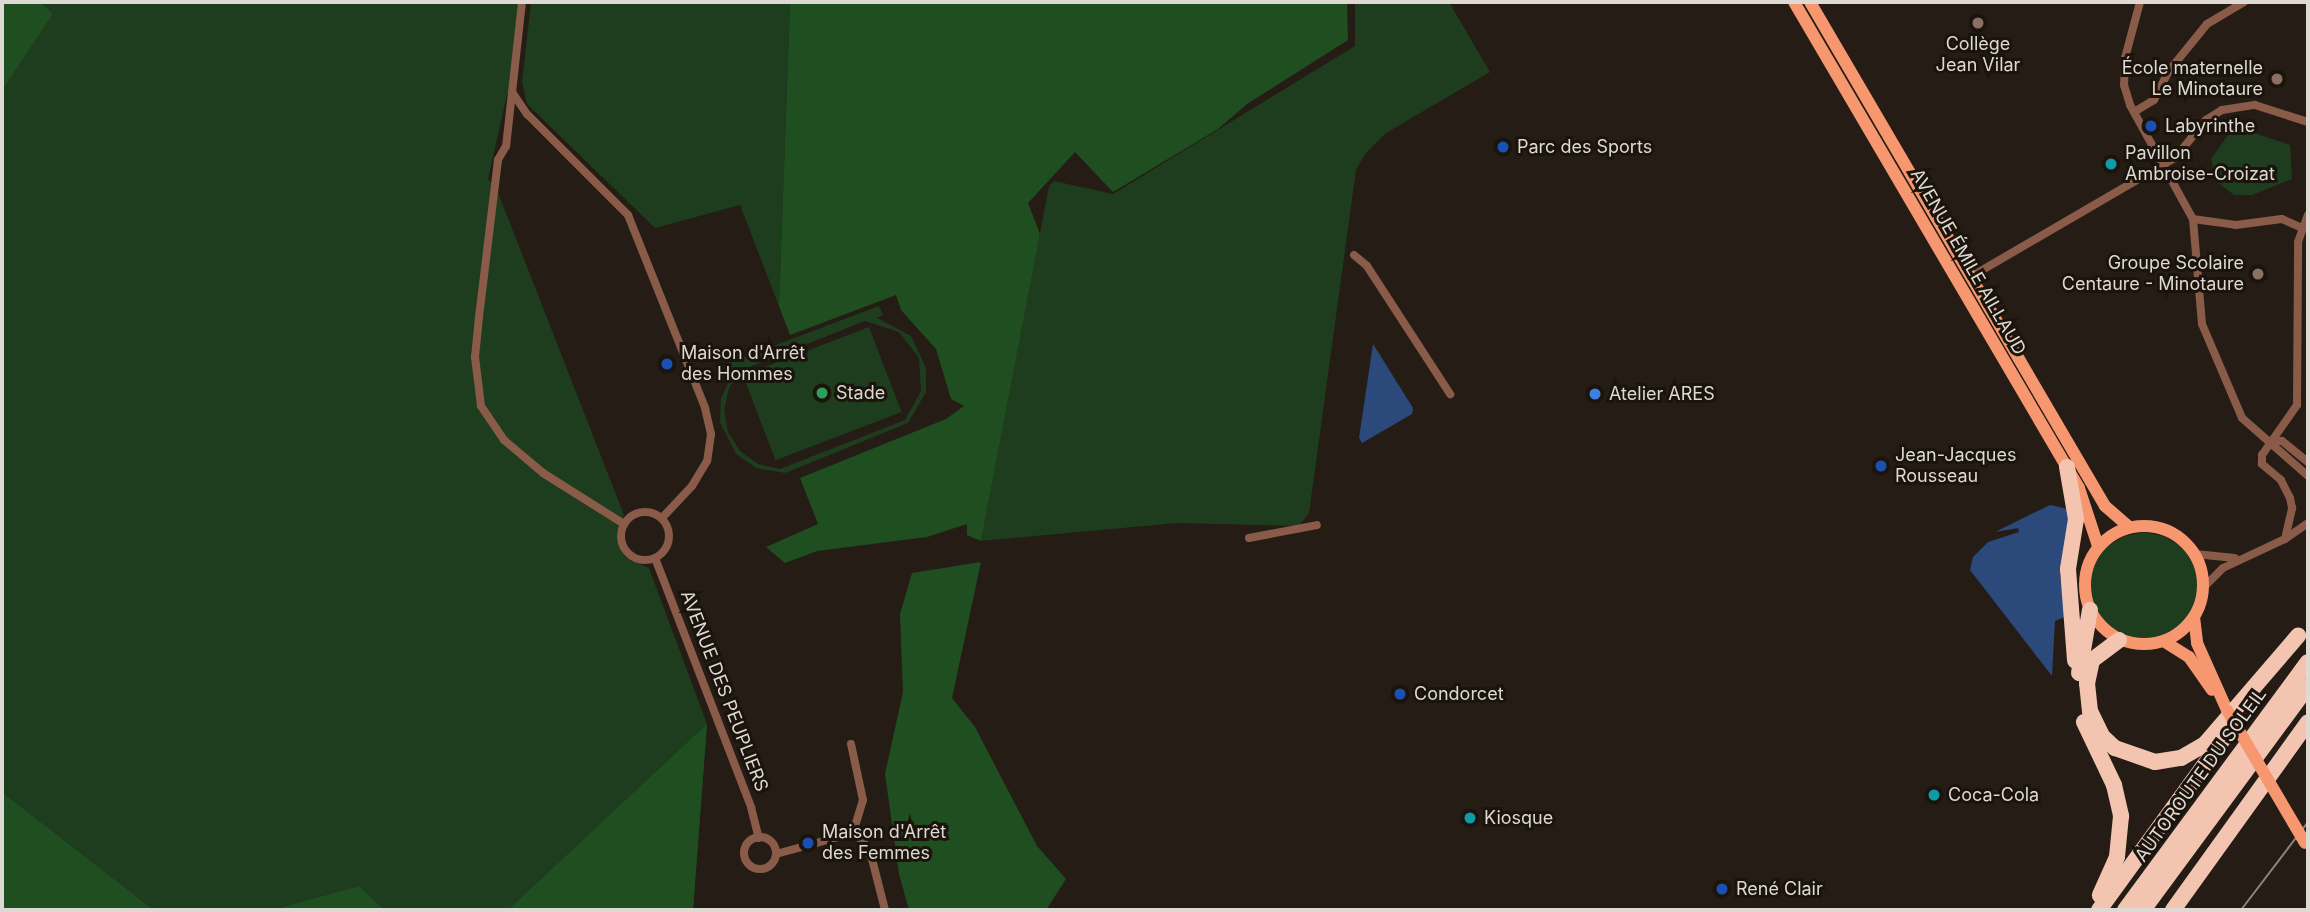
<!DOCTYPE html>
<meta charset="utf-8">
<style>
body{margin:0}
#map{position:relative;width:2310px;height:912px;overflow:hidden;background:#251d15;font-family:Inter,sans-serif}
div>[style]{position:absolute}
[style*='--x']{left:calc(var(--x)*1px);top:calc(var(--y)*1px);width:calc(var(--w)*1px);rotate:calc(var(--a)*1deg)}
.green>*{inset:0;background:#1e3c1e;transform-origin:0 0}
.round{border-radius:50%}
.forest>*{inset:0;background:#1f4e20}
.water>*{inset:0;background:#2b497a}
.street>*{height:8px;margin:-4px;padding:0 4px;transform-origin:4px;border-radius:4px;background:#895b48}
.street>.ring{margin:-4px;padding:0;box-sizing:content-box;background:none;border:8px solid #895b48;border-radius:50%}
.primary>*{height:12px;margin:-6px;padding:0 6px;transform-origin:6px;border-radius:6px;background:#f6976f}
.primary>.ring{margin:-6px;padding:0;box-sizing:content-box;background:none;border:12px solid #f6976f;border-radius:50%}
.highway>*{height:16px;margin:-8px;padding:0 8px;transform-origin:8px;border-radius:8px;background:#f3c5b1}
.tram>*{height:2px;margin:-1px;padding:0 1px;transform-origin:1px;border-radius:1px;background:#8c857f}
.primary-bridge>*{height:12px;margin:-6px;padding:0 6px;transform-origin:6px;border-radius:6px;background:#f6976f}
.dots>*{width:19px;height:19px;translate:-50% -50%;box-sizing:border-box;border:4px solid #1b140c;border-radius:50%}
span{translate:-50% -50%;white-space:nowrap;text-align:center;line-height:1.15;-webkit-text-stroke:6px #1b140c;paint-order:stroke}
.poi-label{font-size:18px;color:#ded9d3}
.right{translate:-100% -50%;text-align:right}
.left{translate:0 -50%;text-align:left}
.street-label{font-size:18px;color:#ded9d3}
.frame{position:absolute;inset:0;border:4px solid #ded9d3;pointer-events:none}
</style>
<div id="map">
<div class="green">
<div style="clip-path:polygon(41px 2px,518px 2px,509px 86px,488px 179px,497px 190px,624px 515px,617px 535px,625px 557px,649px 568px,707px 724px,693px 910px,385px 910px,359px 886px,271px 910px,154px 910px,2px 792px,2px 91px,53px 14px)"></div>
<div style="clip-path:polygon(531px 2px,790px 2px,779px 306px,740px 205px,655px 228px,527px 104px,522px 82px)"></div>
<div style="clip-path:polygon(1355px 2px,1449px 2px,1490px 72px,1386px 133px,1366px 153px,1356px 170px,1309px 513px,1299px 526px,1177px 523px,981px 541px,1049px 186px,1054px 181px,1113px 194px,1355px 46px)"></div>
<div style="clip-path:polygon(2251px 132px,2290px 145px,2292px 179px,2252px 195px,2234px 195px,2216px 181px,2211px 159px,2228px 135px)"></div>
<div style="clip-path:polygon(evenodd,879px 306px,883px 315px,877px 318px,911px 336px,926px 368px,926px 392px,908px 423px,785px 473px,756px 468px,736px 454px,720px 422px,721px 398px,734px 372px,727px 374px,723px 365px,879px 306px,865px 321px,899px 332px,919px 358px,921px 391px,905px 420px,780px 469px,758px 464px,740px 451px,728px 432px,724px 410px,729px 388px,742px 370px,865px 321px)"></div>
<div style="left:869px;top:327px;width:91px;height:135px;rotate:69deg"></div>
<div class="round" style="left:2090px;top:533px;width:108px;height:108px"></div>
</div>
<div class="forest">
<div style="clip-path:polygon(2px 2px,41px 2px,53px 14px,2px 91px)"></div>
<div style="clip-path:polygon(790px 2px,1347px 2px,1348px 40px,1247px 104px,1218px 129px,1113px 192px,1075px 152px,1028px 203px,1040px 234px,981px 541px,967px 535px,967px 524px,927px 537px,817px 551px,785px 563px,766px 547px,818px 524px,800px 478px,946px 419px,964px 406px,951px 399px,936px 349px,901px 310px,896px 295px,790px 335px,779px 306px)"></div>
<div style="clip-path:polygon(981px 562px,952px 698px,975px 727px,1037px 846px,1066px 879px,1046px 910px,909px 910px,899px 874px,885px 774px,903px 692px,900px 614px,912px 573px)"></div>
<div style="clip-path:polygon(707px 724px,693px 910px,508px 910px)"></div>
<div style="clip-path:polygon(2px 792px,154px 910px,2px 910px)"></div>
<div style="clip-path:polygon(359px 886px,385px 910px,271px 910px)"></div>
</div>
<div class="water">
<div style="clip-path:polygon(1373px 344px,1413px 408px,1412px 414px,1362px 443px,1359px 438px)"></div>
<div style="clip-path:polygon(2050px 505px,2068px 509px,2070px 518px,2060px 576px,2067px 616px,2055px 621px,2052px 676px,1970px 570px,1973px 557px,1988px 542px,2019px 532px,2018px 528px,1995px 532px)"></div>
</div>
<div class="street">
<div style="--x:522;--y:2;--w:145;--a:96.3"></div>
<div style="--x:506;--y:146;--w:16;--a:120"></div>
<div style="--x:498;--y:160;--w:158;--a:96.9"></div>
<div style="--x:479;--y:317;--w:40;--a:95.7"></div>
<div style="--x:475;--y:357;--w:49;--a:83"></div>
<div style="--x:481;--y:406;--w:41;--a:55.9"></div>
<div style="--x:504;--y:440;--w:51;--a:40.2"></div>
<div style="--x:543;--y:473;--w:96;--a:32.2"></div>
<div style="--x:2140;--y:2;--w:58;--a:105"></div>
<div style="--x:2125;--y:58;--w:27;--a:92"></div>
<div style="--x:2124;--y:85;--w:21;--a:73"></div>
<div style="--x:2130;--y:105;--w:130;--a:61.1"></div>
<div style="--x:2193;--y:219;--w:105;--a:85.1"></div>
<div style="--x:2202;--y:324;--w:102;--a:66.9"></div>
<div style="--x:2242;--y:418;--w:88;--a:41.3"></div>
<div style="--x:512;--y:92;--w:27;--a:56"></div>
<div style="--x:527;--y:114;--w:143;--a:45"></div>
<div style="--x:628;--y:215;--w:208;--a:68.2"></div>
<div style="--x:705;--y:408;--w:27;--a:77"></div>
<div style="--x:711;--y:434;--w:27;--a:98"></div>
<div style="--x:707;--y:461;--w:29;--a:121"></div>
<div style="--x:692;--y:486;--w:44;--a:133.2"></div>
<div style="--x:2134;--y:112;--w:23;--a:-31"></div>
<div style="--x:2154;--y:100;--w:31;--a:-63"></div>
<div style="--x:2168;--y:72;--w:62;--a:-50.9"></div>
<div style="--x:2207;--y:24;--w:43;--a:-30.7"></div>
<div style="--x:2193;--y:219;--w:43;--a:7.9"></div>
<div style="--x:2236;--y:225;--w:46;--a:-7.4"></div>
<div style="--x:2282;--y:219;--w:20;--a:24"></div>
<div style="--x:1354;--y:255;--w:17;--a:40"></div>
<div style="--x:1367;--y:266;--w:153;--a:57"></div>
<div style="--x:1972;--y:276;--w:235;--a:-30.2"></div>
<div style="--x:2175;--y:158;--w:49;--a:-50.8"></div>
<div style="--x:2206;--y:120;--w:19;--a:-32"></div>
<div style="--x:2222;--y:110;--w:33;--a:-9"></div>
<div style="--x:2255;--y:105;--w:56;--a:17.8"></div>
<div style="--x:2270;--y:441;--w:12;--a:0"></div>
<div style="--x:2282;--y:441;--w:33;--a:39"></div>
<div class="ring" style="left:621px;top:512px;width:40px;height:40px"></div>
<div style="--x:1249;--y:538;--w:69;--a:-10.8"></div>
<div style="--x:2285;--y:539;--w:32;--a:-77"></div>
<div style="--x:2292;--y:508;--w:10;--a:-101"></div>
<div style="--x:2290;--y:498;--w:20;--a:-117"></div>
<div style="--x:2281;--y:480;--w:25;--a:-140"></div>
<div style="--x:2262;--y:464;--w:9;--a:-90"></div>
<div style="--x:2262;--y:455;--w:61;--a:-55"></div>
<div style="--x:2297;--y:405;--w:163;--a:-89.6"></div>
<div style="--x:2298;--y:242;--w:29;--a:-70"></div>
<div style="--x:2195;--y:554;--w:40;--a:5.7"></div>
<div style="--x:655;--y:558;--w:267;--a:68.9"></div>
<div style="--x:751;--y:807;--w:32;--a:76"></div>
<div style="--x:2203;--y:588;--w:28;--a:-45"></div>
<div style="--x:2223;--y:568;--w:68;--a:-25.1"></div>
<div style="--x:2285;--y:539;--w:28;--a:-35"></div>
<div style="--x:851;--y:744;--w:57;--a:77.9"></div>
<div style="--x:863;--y:800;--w:34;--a:107"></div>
<div style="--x:853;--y:833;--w:14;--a:39"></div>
<div style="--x:864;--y:842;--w:19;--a:65"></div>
<div style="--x:872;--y:859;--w:53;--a:75.7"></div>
<div class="ring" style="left:744px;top:837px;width:24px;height:24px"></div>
<div style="--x:776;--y:854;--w:80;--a:-15.3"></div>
</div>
<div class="primary">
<div style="--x:1794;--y:2;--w:563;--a:59.61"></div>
<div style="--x:2079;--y:488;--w:61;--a:71.9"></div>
<div style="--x:1810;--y:2;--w:584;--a:59.66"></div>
<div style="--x:2105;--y:506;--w:32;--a:41"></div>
<div class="ring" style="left:2085px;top:526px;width:106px;height:106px"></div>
<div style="--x:2194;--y:617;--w:26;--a:83"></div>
<div style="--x:2197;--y:643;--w:73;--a:65.9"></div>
<div style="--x:2165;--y:642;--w:28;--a:32"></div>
<div style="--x:2189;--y:657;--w:40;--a:55.1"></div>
</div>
<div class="highway">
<div style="--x:2067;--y:467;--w:53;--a:80.2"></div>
<div style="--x:2076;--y:519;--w:51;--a:99.1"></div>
<div style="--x:2068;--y:569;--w:92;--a:85.6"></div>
<div style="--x:2119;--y:640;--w:34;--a:143"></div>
<div style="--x:2092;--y:660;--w:24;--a:102"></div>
<div style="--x:2087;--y:683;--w:28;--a:84"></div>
<div style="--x:2090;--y:711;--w:28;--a:64"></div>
<div style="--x:2102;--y:736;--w:18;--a:43"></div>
<div style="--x:2115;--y:748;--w:42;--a:19.3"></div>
<div style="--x:2155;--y:762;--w:26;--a:-9"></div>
<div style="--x:2181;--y:758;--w:28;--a:-30"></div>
<div style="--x:2205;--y:744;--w:143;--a:-49.3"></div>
<div style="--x:2079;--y:673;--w:64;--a:-80.1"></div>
<div style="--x:2084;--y:722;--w:70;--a:64.5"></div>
<div style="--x:2114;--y:785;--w:32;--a:77"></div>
<div style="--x:2121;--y:816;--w:41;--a:95.6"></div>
<div style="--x:2117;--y:857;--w:42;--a:114.1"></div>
<div style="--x:2099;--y:910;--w:221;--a:-54"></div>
<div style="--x:2125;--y:910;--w:308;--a:-53.6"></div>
<div style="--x:2143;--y:910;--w:278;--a:-53.6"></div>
<div style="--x:2173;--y:910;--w:231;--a:-54.3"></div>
</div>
<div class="tram">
<div style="--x:2241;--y:910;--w:111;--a:-52.7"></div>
</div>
<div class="primary-bridge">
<div style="--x:2227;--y:710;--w:154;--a:59.6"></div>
</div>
<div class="dots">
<div style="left:1978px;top:23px;background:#8d6e63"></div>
<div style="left:2277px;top:79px;background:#8d6e63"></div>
<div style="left:2151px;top:126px;background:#1a4fb4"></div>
<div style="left:1503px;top:147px;background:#1a4fb4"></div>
<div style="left:2111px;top:164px;background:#0f9aa8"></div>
<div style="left:2258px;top:274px;background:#8d6e63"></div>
<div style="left:667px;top:364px;background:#1a4fb4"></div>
<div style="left:822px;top:393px;background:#2e9e5b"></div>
<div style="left:1595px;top:394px;background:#3f7fe0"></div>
<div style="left:1881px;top:466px;background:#1a4fb4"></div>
<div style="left:1400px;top:694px;background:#1a4fb4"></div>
<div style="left:1934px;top:795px;background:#0f9aa8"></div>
<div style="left:1470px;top:818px;background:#0f9aa8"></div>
<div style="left:808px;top:843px;background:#1a4fb4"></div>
<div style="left:1722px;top:889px;background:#1a4fb4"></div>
</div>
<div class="poi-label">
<span style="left:1978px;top:55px">Collège<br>Jean Vilar</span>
<span class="right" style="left:2263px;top:79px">École maternelle<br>Le Minotaure</span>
<span class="left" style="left:2165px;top:126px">Labyrinthe</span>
<span class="left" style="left:1517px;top:147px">Parc des Sports</span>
<span class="left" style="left:2125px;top:164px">Pavillon<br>Ambroise-Croizat</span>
<span class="right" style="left:2244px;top:274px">Groupe Scolaire<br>Centaure - Minotaure</span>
<span class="left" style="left:681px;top:364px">Maison d'Arrêt<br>des Hommes</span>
<span class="left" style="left:836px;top:393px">Stade</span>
<span class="left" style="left:1609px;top:394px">Atelier ARES</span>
<span class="left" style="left:1895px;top:466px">Jean-Jacques<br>Rousseau</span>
<span class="left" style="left:1414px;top:694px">Condorcet</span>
<span class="left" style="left:1948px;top:795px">Coca-Cola</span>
<span class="left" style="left:1484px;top:818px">Kiosque</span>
<span class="left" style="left:822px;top:843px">Maison d'Arrêt<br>des Femmes</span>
<span class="left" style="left:1736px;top:889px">René Clair</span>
</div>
<div class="street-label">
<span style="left:1968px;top:262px;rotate:60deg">AVENUE ÉMILE AILLAUD</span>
<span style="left:724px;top:691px;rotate:69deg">AVENUE DES PEUPLIERS</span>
<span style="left:2201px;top:775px;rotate:-54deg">AUTOROUTE DU SOLEIL</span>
</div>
<div class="frame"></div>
</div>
